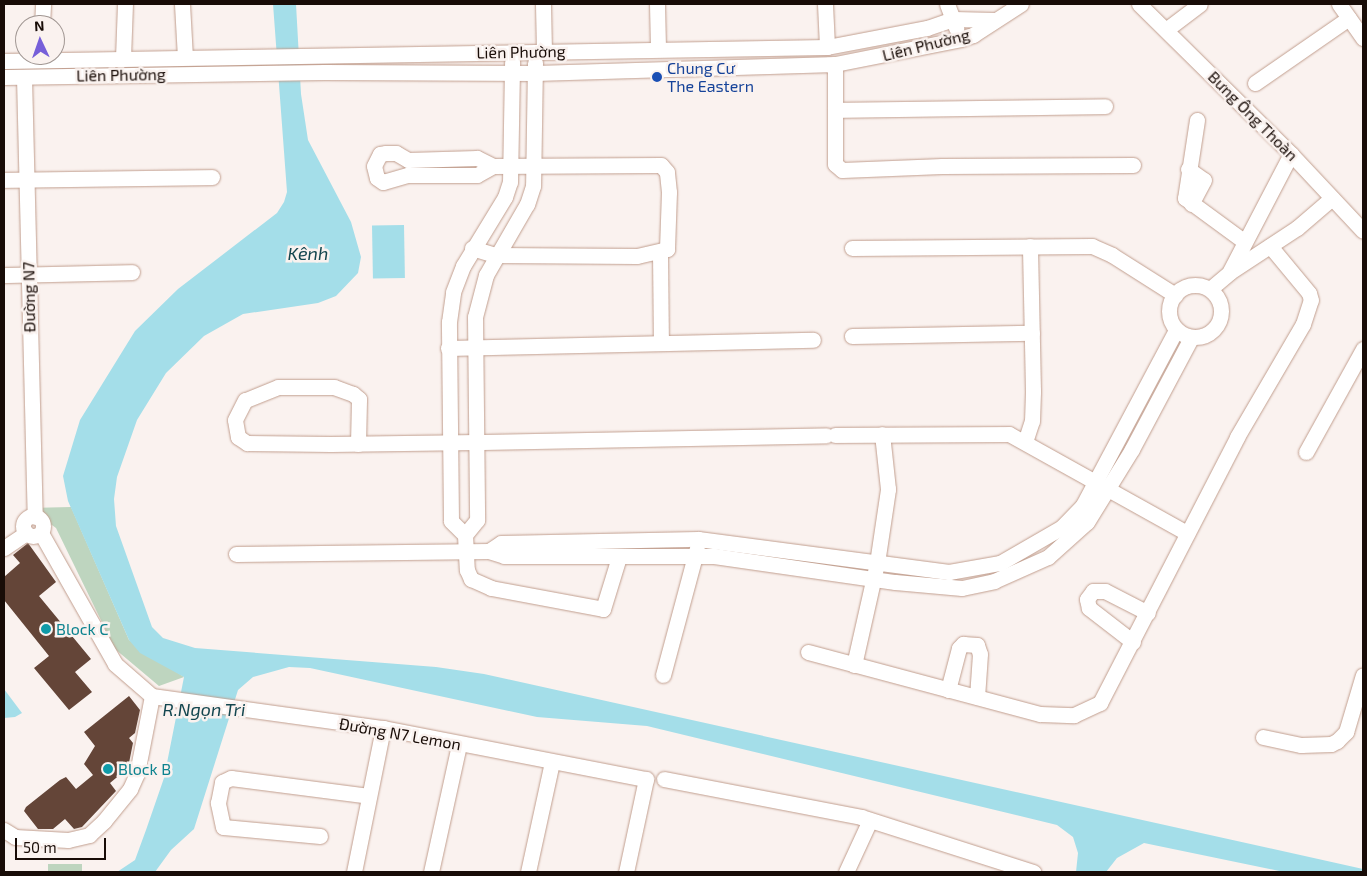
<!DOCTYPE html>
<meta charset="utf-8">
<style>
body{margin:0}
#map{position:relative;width:1367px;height:876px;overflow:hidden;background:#faf2ef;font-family:"Exo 2",sans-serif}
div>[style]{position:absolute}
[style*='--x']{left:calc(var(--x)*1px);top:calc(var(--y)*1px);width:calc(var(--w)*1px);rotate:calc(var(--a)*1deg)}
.green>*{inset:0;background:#bed5bf;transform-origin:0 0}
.water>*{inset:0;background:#a4dee9;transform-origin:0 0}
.building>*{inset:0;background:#644538}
.roads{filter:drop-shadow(0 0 1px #c19e8e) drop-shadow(0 0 1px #c19e8e)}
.minor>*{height:15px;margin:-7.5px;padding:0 7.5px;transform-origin:7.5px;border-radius:7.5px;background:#fff}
.minor>.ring{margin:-7.5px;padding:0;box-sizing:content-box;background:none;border:15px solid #fff;border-radius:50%}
.dots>*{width:14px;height:14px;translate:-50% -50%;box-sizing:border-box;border:2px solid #faf2ef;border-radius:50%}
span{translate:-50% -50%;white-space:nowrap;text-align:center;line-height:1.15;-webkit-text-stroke:5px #faf2ef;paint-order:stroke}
.street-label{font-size:16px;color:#180c07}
.transit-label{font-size:16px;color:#164399}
.left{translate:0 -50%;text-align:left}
.culture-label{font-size:16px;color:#0d838f}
.water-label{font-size:18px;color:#13464f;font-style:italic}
.frame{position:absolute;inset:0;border:5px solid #180c07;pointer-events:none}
.north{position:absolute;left:15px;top:15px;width:50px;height:50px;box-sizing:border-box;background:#faf2ef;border:1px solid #a09692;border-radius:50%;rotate:357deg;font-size:14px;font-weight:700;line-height:20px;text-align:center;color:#180c07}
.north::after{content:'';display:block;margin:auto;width:18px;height:22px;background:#765fd9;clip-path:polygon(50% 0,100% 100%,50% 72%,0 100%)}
.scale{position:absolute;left:15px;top:838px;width:91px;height:22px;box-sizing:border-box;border:2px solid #180c07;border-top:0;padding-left:6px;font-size:15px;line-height:18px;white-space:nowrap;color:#180c07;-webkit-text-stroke:4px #faf2ef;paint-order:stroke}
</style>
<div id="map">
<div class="green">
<div style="clip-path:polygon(71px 507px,129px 640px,184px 677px,159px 686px,115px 649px,56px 528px,29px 508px)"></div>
<div style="left:82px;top:864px;width:8px;height:34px;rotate:90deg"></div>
</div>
<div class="water">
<div style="clip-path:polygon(273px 4px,296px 4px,301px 94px,308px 140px,351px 222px,361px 257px,358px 273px,336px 296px,318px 303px,243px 314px,204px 336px,166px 373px,137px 420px,117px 477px,114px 499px,116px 526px,152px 627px,163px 638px,195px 648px,436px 667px,484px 674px,1363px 869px,1363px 872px,1284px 872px,1144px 843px,1117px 858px,1106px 872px,1076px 872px,1078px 853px,1073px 837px,1057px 825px,647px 726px,537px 717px,310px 668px,289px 667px,253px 677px,238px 690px,194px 829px,171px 850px,155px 872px,117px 872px,135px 860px,146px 830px,164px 778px,184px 677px,140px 653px,129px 640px,68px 501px,63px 476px,80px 420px,135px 331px,178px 289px,277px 213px,284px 202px,287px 192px)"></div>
<div style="left:404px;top:225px;width:53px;height:32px;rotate:89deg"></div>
<div style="clip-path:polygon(4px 689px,22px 713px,15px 717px,4px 718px)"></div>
</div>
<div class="building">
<div style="clip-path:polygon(28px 543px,56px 582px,39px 596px,91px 659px,75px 672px,92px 692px,69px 710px,34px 668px,49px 656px,4px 600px,4px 577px,20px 563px,13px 555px)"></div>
<div style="clip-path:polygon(129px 696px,140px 710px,135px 733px,129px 738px,133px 743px,128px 768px,110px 783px,116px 791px,82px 827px,74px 829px,65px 819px,53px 829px,38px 829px,24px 811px,26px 807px,60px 780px,66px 777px,76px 789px,93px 775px,84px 764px,95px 746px,84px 732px)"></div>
</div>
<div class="roads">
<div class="minor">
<div style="--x:182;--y:4;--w:53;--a:86.8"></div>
<div style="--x:543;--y:4;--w:47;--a:88.8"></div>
<div style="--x:657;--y:4;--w:44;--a:88.7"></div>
<div style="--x:825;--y:4;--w:43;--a:87.3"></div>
<div style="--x:947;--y:4;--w:26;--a:69"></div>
<div style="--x:1139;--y:4;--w:214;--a:44.6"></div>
<div style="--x:1291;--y:154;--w:105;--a:46.9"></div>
<div style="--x:1339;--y:4;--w:42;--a:54.8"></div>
<div style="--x:42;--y:25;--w:21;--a:-87"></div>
<div style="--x:1167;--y:29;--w:41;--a:-37.1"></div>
<div style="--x:123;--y:58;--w:54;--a:-87.9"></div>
<div style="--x:4;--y:61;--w:823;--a:-0.97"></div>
<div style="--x:827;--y:47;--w:102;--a:-10.8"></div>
<div style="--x:927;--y:28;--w:28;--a:-19"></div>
<div style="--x:953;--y:19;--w:42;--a:1.4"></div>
<div style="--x:535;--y:63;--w:123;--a:90.9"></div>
<div style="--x:533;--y:186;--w:19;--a:108"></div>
<div style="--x:527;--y:204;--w:82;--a:120"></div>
<div style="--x:486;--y:275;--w:43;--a:104.7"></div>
<div style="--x:475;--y:317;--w:203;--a:89.4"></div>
<div style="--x:477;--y:520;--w:19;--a:129"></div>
<div style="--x:465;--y:535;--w:35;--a:87"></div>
<div style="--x:467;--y:570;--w:10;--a:66"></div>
<div style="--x:471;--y:579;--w:22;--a:24"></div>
<div style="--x:491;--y:588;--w:114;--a:10.6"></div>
<div style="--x:603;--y:609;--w:54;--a:-72.9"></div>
<div style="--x:835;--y:64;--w:100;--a:90"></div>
<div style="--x:835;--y:164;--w:9;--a:41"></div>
<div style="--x:842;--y:170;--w:100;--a:-2.3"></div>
<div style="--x:942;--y:166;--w:191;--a:-0.3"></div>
<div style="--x:4;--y:77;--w:320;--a:-0.9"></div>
<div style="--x:324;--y:72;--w:211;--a:0.3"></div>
<div style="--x:535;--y:73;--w:300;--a:-1.7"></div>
<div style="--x:835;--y:64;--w:128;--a:-11.2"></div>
<div style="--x:961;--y:39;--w:13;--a:-18"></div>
<div style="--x:973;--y:35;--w:57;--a:-32.9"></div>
<div style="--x:24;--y:77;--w:440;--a:88.6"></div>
<div style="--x:1255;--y:83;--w:114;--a:-34.7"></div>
<div style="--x:835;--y:110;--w:270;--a:-0.8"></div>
<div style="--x:1197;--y:120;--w:79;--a:98.7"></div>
<div style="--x:1185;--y:198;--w:74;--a:36.3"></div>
<div style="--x:1188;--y:169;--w:19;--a:35"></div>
<div style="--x:1204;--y:180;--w:27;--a:118"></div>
<div style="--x:4;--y:180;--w:208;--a:-0.8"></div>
<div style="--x:472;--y:248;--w:24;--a:17"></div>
<div style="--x:495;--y:255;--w:142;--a:0.4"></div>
<div style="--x:637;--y:256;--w:31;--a:-13"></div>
<div style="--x:667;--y:249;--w:57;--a:-88"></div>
<div style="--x:669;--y:192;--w:20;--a:-96"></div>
<div style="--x:667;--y:172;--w:9;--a:-131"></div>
<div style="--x:661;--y:165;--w:168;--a:179.7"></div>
<div style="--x:493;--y:166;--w:18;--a:-153"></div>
<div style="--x:477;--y:158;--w:69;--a:178.3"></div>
<div style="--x:408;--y:160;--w:14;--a:-150"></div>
<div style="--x:396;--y:153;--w:10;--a:180"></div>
<div style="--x:386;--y:153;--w:6;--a:171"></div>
<div style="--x:380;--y:154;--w:13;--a:117"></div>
<div style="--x:374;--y:166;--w:12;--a:76"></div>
<div style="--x:377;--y:178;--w:7;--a:34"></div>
<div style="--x:383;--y:182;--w:26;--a:-16"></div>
<div style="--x:408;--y:175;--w:69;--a:0"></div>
<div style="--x:477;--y:175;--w:18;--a:-29"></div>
<div style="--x:852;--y:248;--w:240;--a:-0.5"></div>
<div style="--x:1092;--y:246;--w:22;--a:24"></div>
<div style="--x:1112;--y:255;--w:75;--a:32.4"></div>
<div style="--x:660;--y:253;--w:90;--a:89.4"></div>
<div style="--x:1230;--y:271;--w:132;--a:-62.5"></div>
<div style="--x:4;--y:275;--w:128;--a:-1.3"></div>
<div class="ring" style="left:1169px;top:285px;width:37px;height:37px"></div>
<div style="--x:1210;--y:289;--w:26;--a:-40"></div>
<div style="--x:1230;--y:272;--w:80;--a:-33.3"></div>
<div style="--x:1297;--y:228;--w:46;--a:-40.6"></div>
<div style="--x:852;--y:336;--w:180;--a:-1"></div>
<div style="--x:448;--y:348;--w:365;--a:-1.3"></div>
<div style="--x:835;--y:435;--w:174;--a:-0.3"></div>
<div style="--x:1009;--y:434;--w:204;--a:29.1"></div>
<div style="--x:1025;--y:442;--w:22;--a:-72"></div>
<div style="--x:1032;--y:421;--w:30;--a:-88"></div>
<div style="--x:1033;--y:391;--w:145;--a:-91.2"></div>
<div style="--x:358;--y:444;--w:45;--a:-88.7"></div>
<div style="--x:359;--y:399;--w:8;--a:-140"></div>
<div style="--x:353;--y:394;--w:20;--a:-160"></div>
<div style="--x:334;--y:387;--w:56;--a:180"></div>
<div style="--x:278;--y:387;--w:35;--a:158"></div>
<div style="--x:245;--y:400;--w:22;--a:117"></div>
<div style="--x:235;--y:420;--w:17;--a:80"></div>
<div style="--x:238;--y:437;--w:11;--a:34"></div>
<div style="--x:247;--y:443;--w:84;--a:0.7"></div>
<div style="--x:331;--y:444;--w:146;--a:-0.8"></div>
<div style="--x:477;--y:442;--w:349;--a:-1.1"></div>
<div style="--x:1306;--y:452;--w:118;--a:-61"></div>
<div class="ring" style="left:23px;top:516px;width:5px;height:5px"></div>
<div style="--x:41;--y:533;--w:150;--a:60.5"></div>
<div style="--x:115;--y:664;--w:49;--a:40.9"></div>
<div style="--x:152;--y:696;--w:233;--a:7.9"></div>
<div style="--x:383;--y:728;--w:268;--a:11"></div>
<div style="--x:646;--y:779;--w:95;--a:102.1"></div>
<div style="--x:465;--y:535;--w:20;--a:-135"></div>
<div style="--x:451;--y:521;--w:199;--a:-90.6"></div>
<div style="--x:449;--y:322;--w:30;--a:-82"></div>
<div style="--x:453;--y:292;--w:28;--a:-69"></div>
<div style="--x:463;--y:266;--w:81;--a:-58.7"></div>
<div style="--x:505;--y:197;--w:16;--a:-72"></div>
<div style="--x:510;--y:182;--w:120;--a:-89"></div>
<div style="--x:4;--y:548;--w:27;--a:-34"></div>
<div style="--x:489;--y:551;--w:14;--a:-34"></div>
<div style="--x:501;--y:543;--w:197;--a:-1.2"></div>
<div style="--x:698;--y:539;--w:253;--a:7.5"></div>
<div style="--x:949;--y:572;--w:52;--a:-10"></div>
<div style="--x:1000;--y:563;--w:72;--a:-30.1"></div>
<div style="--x:1062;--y:527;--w:30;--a:-46"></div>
<div style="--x:1083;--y:505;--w:198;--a:-62"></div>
<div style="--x:236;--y:554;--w:253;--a:-0.7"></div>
<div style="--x:489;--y:551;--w:16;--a:18"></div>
<div style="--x:504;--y:556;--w:210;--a:0"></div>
<div style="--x:714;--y:556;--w:183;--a:8.2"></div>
<div style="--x:895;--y:582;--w:67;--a:5.1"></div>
<div style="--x:962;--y:588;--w:33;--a:-12"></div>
<div style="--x:994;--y:581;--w:59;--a:-24"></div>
<div style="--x:1048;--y:557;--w:52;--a:-41.9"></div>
<div style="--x:1087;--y:522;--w:86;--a:-58.3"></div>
<div style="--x:1132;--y:449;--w:126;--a:-62"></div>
<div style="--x:1133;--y:642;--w:56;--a:-142.3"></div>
<div style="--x:1089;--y:608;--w:9;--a:-103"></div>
<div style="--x:1087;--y:599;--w:10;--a:-53"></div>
<div style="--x:1093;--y:591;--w:12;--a:0"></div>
<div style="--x:1105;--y:591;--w:48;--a:27.1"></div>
<div style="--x:808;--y:652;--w:240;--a:15"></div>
<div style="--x:1040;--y:714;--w:34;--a:2"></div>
<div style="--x:1074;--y:715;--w:29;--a:-25"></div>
<div style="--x:1100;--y:703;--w:299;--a:-62.7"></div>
<div style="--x:1237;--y:437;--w:131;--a:-59.7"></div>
<div style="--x:1303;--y:324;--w:25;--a:-72"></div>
<div style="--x:1311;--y:300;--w:7;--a:-106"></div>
<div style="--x:1309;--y:293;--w:61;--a:-129.7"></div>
<div style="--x:854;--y:665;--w:105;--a:-77.3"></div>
<div style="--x:877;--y:563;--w:75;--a:-81.5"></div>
<div style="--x:888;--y:489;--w:55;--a:-96.2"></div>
<div style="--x:663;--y:675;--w:131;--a:-75"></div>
<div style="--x:948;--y:690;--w:43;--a:-75.3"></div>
<div style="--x:959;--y:648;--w:6;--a:-45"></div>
<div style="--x:963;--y:644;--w:14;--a:4"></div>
<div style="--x:977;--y:645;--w:9;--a:72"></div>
<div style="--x:980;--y:654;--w:43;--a:94"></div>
<div style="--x:1263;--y:737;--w:39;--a:12"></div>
<div style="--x:1301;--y:745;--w:30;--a:-2"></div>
<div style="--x:1331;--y:744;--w:7;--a:-27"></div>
<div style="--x:1337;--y:741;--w:13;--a:-45"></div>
<div style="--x:1346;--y:732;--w:59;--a:-73.4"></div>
<div style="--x:664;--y:779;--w:201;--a:10.9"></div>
<div style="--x:861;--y:817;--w:181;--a:17.7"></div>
<div style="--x:4;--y:830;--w:13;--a:32"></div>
<div style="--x:15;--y:837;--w:53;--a:3.2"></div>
<div style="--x:68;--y:840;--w:22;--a:-13"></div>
<div style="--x:89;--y:835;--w:21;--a:-43"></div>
<div style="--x:104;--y:821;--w:41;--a:-50.9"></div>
<div style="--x:130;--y:789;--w:17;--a:-66"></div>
<div style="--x:137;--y:773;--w:78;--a:-79"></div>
<div style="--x:320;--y:836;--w:97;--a:-174.7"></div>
<div style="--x:223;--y:827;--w:25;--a:-102"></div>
<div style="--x:218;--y:803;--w:21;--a:-79"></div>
<div style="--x:222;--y:782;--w:10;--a:-24"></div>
<div style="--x:231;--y:778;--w:139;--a:7.4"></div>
<div style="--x:354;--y:872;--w:147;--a:-78.6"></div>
<div style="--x:431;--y:872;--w:130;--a:-77.6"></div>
<div style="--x:528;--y:872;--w:113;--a:-77.7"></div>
<div style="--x:846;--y:872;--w:57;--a:-65.2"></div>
</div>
</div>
<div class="dots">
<div style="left:657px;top:77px;background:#1a4fb4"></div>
<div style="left:46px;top:629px;background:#0f9aa8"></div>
<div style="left:108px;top:769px;background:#0f9aa8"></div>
</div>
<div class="street-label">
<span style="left:926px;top:45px;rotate:-14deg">Liên Phường</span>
<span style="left:521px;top:52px;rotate:-1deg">Liên Phường</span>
<span style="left:121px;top:75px;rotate:-1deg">Liên Phường</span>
<span style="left:1253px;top:116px;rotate:45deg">Bưng Ông Thoàn</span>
<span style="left:29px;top:297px;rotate:-91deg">Đường N7</span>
<span style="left:400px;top:734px;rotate:10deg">Đường N7 Lemon</span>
</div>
<div class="transit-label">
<span class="left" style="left:667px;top:77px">Chung Cư<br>The Eastern</span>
</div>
<div class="culture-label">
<span class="left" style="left:56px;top:629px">Block C</span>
<span class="left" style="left:118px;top:769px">Block B</span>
</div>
<div class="water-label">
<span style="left:308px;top:253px">Kênh</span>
<span style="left:204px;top:709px">R.Ngọn Tri</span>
</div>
<div class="frame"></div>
<div class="north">N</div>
<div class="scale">50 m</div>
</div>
